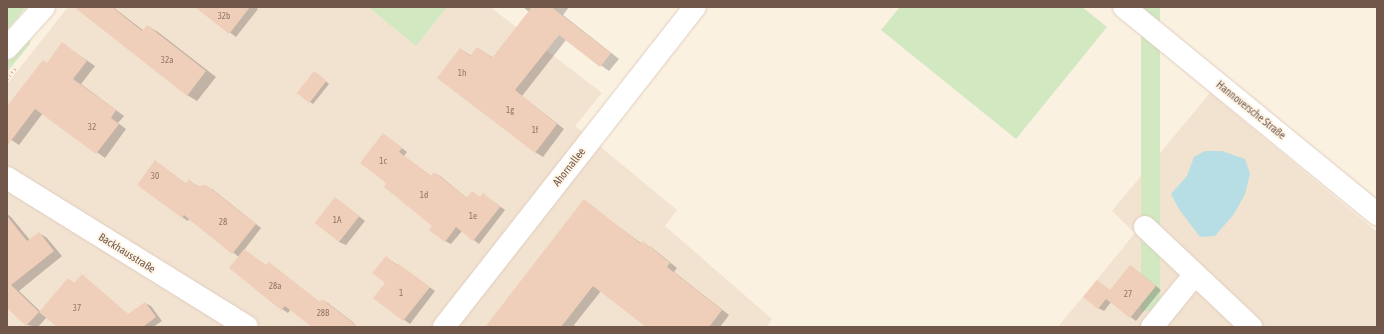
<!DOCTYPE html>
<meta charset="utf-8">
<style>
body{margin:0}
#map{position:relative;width:1384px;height:334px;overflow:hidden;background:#fbf1e1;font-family:"Asap Condensed",sans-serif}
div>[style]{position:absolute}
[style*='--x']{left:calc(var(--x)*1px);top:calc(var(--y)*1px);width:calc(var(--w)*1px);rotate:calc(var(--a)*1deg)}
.residential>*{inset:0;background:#f2e2d0}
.green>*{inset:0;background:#d1e8c1;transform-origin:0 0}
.water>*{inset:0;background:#b7dee4}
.shadow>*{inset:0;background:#0003}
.building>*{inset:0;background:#f0cfba;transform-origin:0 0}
.path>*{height:2.5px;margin-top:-1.25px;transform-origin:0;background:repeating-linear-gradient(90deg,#d4b29e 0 1px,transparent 0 4px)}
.roads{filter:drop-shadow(0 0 1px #dfcdbe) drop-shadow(0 0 1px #dfcdbe)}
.minor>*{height:22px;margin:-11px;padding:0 11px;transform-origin:11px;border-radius:11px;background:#fff}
.tertiary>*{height:22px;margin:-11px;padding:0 11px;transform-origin:11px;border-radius:11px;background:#fff}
span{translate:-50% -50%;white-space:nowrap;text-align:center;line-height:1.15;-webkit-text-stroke:4px #fef5e7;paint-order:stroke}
.number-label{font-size:9px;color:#917565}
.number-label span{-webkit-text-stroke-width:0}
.street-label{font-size:11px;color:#715749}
.frame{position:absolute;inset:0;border:8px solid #715749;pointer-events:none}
</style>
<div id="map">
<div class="residential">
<div style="clip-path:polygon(68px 7px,368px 7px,416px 46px,447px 7px,490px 7px,602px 93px,575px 126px,677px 210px,665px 226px,772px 319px,767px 327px,7px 327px,7px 84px)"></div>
<div style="clip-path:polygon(1210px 93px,1377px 232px,1377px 327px,1058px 327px,1135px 233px,1112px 211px)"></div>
</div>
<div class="green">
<div style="clip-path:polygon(7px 7px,26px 7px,7px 30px)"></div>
<div style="clip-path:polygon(368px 7px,447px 7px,416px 46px)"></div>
<div style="clip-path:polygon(900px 7px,1082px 7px,1107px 27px,1016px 139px,881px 30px)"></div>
<div style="left:1141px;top:7px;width:19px;height:304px"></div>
<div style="clip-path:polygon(31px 39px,30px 44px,7px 72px,7px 62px)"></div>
</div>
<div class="water">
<div style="clip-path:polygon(1205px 151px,1222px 151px,1245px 159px,1250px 174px,1245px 194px,1234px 214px,1215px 236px,1200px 237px,1179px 209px,1171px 194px,1187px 176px,1194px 157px)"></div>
</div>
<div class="shadow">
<div style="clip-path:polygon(75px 7px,113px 7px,144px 31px,148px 26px,158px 32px,216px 77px,197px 101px,187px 95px)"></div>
<div style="clip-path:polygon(196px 7px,255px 7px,258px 9px,236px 37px)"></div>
<div style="clip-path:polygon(523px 7px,569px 7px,563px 15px,619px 59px,609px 71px,566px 40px,522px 96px,564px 129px,543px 157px,535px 152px,461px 49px,471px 56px,478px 48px,493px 58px,529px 12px)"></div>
<div style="clip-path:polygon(63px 44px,95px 66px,81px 84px,124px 116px,118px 123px,126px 129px,105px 158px,43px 113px,19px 145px,7px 137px,7px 109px,48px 64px)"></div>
<div style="clip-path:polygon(317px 74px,329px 84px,313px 104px,298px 93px)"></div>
<div style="clip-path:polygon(389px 138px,407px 152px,404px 156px,431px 176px,434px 173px,440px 176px,467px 198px,472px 192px,481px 198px,484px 195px,505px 210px,479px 244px,462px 231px,451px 244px,445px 241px,434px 226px,388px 183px)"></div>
<div style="clip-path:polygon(161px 165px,186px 184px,189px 181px,198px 186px,212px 189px,261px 228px,244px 250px,320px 303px,323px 300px,328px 303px,355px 324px,353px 327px,313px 327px,291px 309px,288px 313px,282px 309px,230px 268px,239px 257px,189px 219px,188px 221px,182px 217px)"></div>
<div style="clip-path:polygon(584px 201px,642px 244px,651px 247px,677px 268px,674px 272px,729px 315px,720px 327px,647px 327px,601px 291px,574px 325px,576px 327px,486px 327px)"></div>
<div style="clip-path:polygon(341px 202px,365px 221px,346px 245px,339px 242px)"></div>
<div style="clip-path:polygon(7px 214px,11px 217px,30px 240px,39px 233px,47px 238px,62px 256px,19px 291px,41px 312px,69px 280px,75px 284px,82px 276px,129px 315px,145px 303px,151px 306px,162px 321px,153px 327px,58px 327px,47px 317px,38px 327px,27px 325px,7px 307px)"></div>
<div style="clip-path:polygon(392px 261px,435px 291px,410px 324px,374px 298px,386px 283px)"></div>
<div style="clip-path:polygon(1131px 266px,1161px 290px,1136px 321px,1111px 302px,1104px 311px,1098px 308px,1097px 281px,1111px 291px)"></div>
</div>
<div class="building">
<div style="clip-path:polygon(74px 7px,112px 7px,142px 31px,147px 25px,206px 71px,187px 96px)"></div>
<div style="clip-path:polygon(195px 7px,250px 7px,229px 34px)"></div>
<div style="clip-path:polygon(532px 7px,551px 7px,611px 53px,600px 67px,559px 35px,515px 90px,557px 124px,535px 153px,437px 78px,460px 48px,470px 56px,477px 47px,492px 58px)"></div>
<div style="clip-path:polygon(62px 42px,87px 61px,73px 79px,116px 110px,111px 118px,119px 124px,96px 154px,35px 109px,7px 146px,7px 106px,43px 60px,47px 63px)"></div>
<div style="left:314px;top:71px;width:16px;height:28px;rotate:38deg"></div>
<div style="clip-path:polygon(383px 133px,402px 148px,399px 152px,431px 176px,434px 172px,467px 198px,472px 191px,480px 197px,483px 193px,500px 207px,473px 241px,456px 227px,445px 242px,429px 230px,432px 226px,384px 187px,386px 183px,360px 163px)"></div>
<div style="clip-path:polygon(155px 160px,186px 184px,189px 179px,197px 186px,206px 185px,256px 224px,232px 254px,184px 215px,182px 218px,137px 185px)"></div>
<div style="left:335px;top:197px;width:31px;height:33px;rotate:38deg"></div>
<div style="clip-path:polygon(584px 199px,641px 244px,643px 241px,670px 263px,667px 267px,722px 310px,709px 327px,646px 327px,593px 286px,561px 327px,485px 327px)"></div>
<div style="clip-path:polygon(7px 216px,27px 241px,39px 232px,54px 251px,11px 285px,39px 312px,26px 326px,7px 308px)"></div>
<div style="clip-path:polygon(244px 249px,266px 265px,269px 262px,320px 302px,322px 299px,358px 327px,312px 327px,285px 306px,281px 310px,229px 268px)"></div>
<div style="clip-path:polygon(386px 256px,398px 266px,399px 264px,430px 287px,403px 321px,373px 298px,385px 283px,372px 273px)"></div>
<div style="clip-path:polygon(1130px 265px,1156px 286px,1130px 318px,1106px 299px,1098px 309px,1083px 297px,1097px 280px,1110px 290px)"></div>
<div style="clip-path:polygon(82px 274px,128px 314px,145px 302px,156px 317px,143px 327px,57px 327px,39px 312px,68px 278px,74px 283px)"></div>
</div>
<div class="path">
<div style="--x:7;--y:79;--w:14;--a:-54"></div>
</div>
<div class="roads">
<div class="minor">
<div style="--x:1124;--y:7;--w:327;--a:39.3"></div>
<div style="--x:7;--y:178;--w:282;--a:31.8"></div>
<div style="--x:1145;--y:227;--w:146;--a:43.3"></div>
<div style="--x:444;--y:327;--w:407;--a:-51.9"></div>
<div style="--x:1152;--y:327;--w:68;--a:-50.9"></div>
</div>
<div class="tertiary">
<div style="--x:7;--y:48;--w:55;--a:-47.9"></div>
</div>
</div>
<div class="number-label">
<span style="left:224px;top:16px">32b</span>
<span style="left:167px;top:60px">32a</span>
<span style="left:462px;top:73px">1h</span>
<span style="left:510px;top:110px">1g</span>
<span style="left:92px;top:127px">32</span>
<span style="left:535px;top:130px">1f</span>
<span style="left:383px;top:161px">1c</span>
<span style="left:155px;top:176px">30</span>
<span style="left:424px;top:195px">1d</span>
<span style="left:473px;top:216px">1e</span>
<span style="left:337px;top:220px">1A</span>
<span style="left:223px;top:222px">28</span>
<span style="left:275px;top:286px">28a</span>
<span style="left:401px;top:293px">1</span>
<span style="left:1128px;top:294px">27</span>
<span style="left:77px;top:308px">37</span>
<span style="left:323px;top:313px">28B</span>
</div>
<div class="street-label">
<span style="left:1251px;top:110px;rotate:39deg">Hannoversche Straße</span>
<span style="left:569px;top:167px;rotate:-52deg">Ahornallee</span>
<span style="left:127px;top:253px;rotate:32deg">Backhausstraße</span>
</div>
<div class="frame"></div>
</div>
